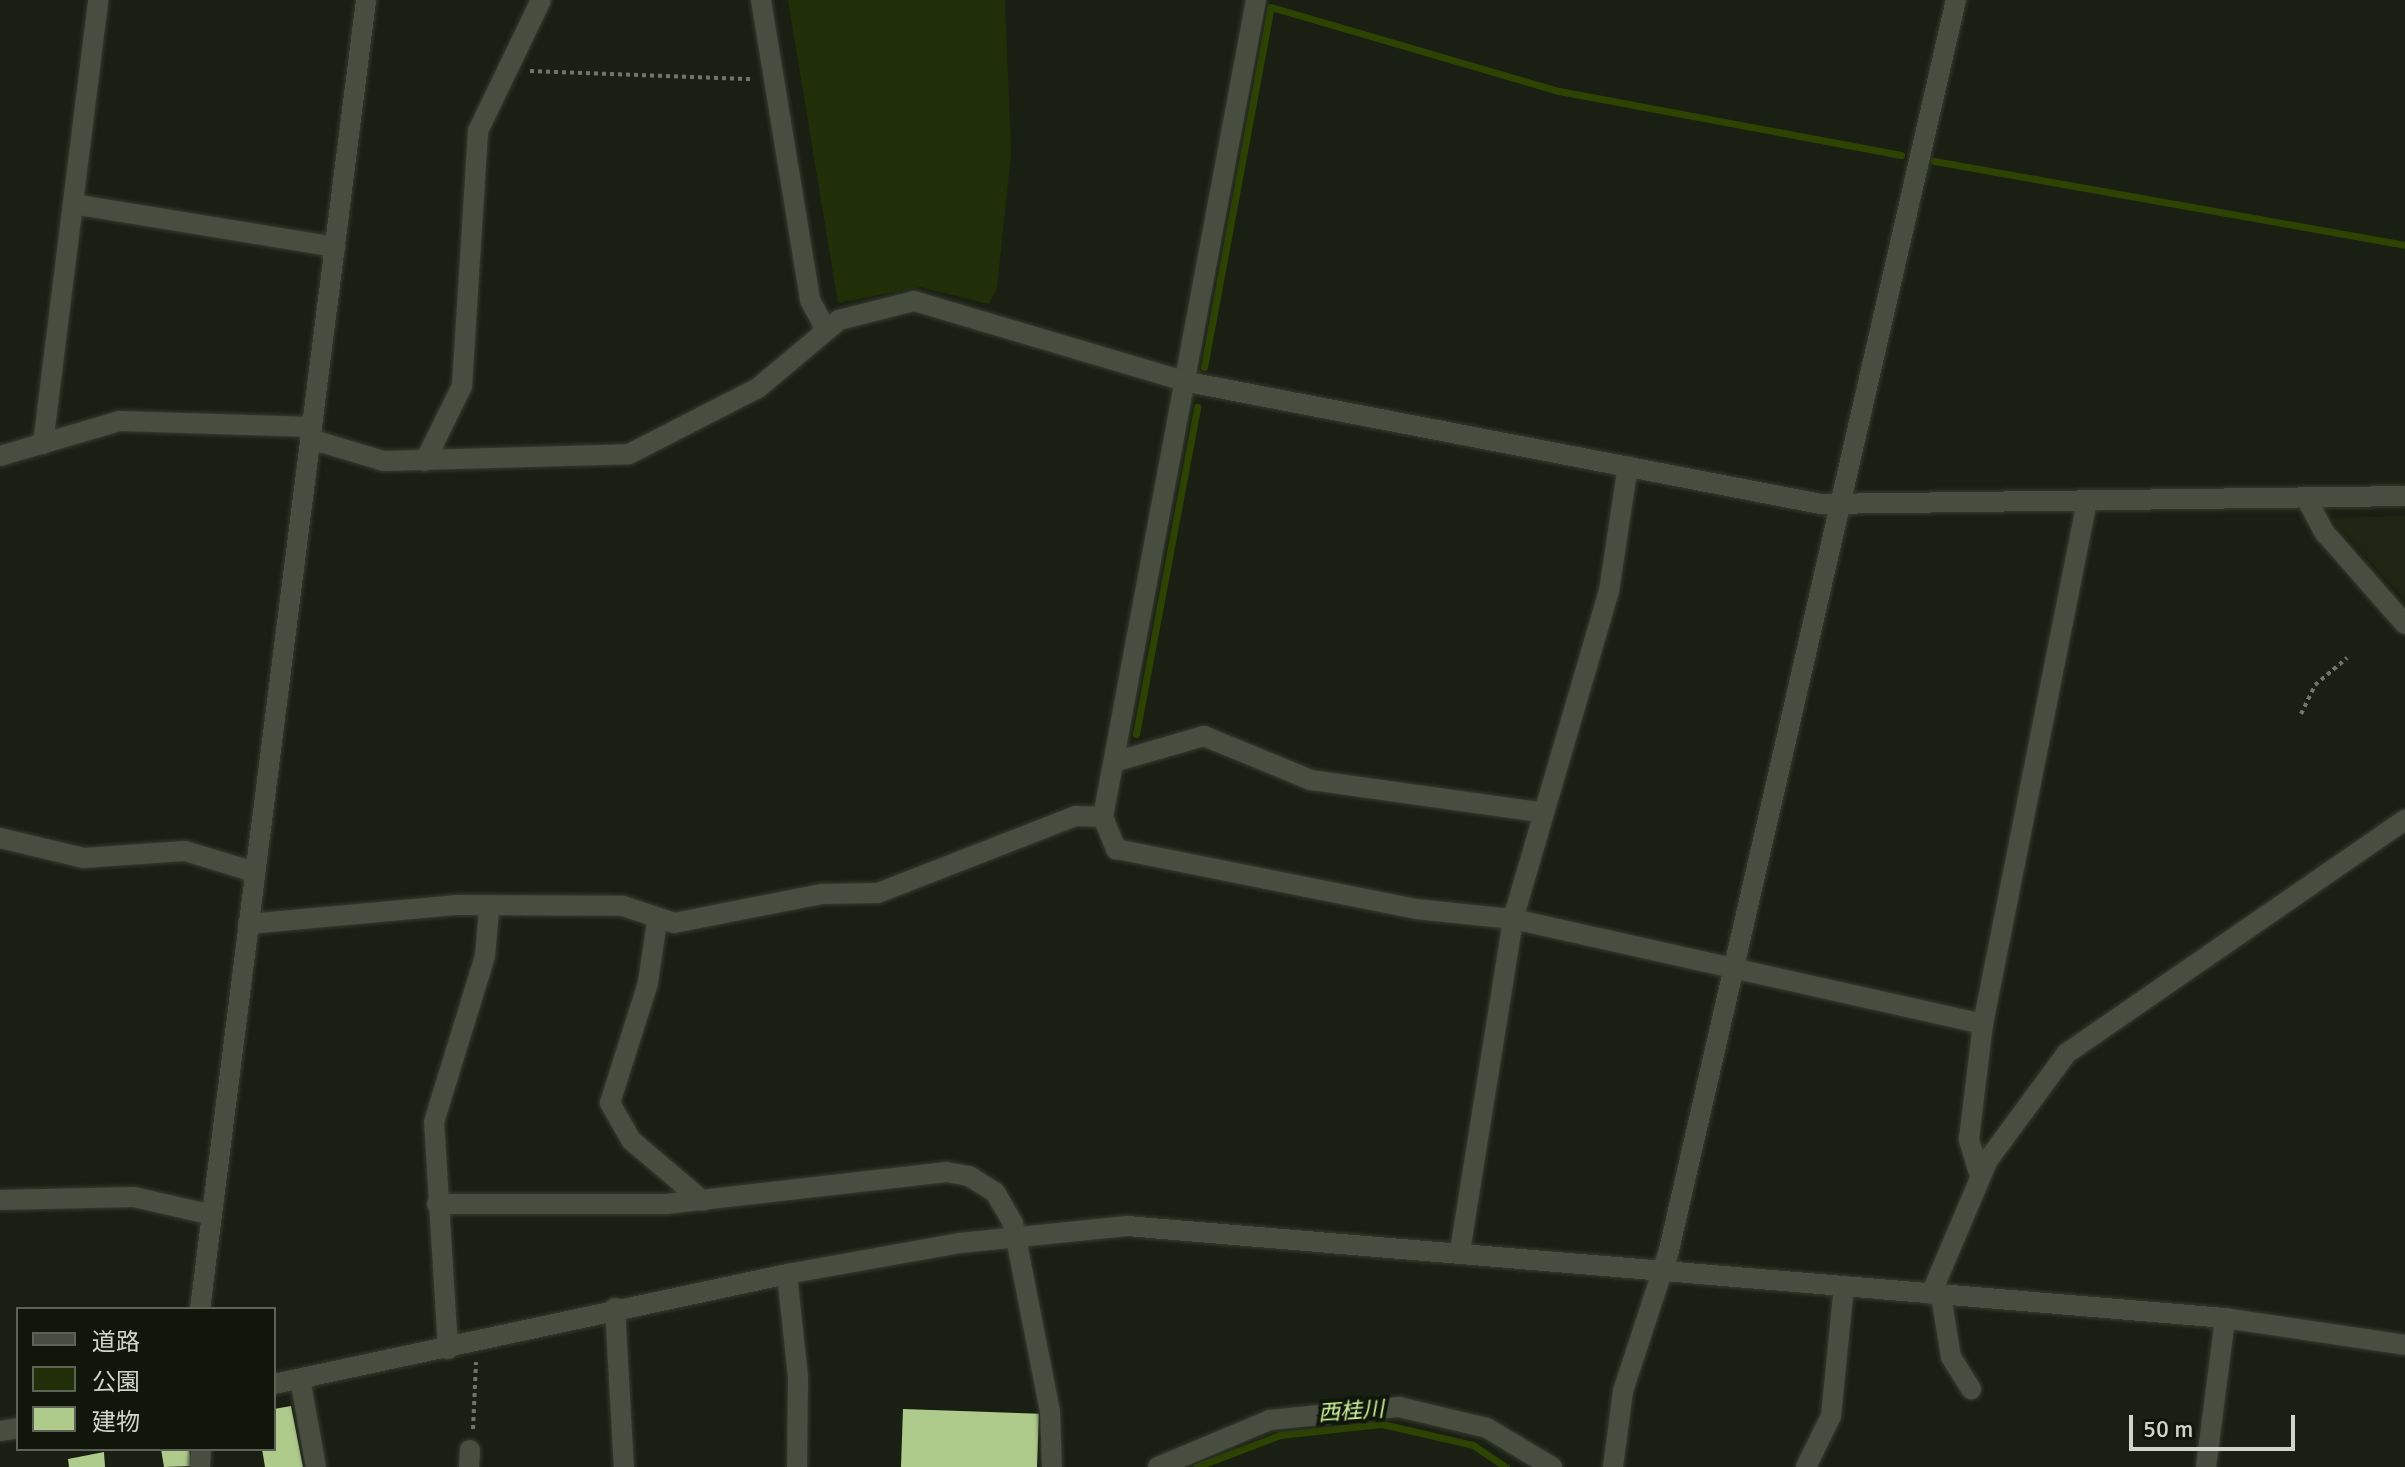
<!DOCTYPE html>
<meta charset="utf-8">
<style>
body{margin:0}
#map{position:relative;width:2405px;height:1467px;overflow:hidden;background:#191f12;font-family:Signika,"Noto Sans JP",sans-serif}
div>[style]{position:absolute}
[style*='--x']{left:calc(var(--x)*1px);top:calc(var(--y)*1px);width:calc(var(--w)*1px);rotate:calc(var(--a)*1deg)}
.built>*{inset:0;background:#1e2613}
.green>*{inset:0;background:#202f07}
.stream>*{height:7px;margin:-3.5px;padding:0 3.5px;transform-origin:3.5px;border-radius:3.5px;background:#2c4301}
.building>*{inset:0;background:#aecb8b;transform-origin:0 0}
.path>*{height:4px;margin-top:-2px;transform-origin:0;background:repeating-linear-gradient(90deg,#70756a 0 4px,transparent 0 8px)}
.roads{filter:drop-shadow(0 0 2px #363a31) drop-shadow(0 0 2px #363a31)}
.minor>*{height:20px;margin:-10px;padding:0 10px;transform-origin:10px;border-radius:10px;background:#474e3f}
span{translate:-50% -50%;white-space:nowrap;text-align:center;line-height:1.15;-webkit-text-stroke:8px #101609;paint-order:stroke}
.water-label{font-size:22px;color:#ccf39b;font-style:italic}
.legend{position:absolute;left:16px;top:1307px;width:260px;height:144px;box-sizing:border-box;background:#101609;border:2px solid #5d6257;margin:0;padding:10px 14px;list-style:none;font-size:24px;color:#d0d4cb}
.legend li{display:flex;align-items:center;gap:16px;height:40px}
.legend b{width:40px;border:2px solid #5d6257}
.scale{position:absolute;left:2129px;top:1415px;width:166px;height:36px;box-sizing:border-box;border:4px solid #d0d4cb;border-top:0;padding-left:10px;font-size:24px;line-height:28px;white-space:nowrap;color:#d0d4cb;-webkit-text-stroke:6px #101609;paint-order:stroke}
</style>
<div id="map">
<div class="built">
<div style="clip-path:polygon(2405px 516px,2405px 600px,2331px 518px)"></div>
</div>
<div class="green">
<div style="clip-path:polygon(788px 0,1005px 0,1011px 153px,997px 288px,989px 304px,920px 287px,838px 303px)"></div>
</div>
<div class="stream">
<div style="--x:1934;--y:161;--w:478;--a:10.1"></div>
<div style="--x:1204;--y:367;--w:366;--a:-79.5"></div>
<div style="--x:1271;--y:7;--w:300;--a:16.3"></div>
<div style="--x:1559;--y:91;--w:348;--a:10.6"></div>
<div style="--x:1136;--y:734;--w:333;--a:-79.4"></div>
<div style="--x:1196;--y:1467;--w:90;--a:-20.9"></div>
<div style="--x:1280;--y:1435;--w:103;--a:-6.2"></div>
<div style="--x:1382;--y:1424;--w:93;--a:13"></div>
<div style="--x:1473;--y:1445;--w:40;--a:34"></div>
</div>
<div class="building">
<div style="clip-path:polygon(291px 1406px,303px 1467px,265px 1467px,262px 1449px,274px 1449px,274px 1409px)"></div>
<div style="left:903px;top:1409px;width:136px;height:58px;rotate:2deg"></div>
<div style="clip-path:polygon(161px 1449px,189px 1449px,192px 1466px,164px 1467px)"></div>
<div style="clip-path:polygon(104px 1452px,105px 1467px,69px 1467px,68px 1459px)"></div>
</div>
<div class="path">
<div style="--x:530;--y:71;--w:223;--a:2.1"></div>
<div style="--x:2301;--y:714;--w:32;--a:-64"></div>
<div style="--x:2315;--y:685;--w:42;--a:-40.2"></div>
<div style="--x:473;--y:1429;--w:67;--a:-87.4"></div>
</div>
<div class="roads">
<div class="minor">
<div style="--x:761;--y:0;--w:304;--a:80.7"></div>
<div style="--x:810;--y:300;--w:34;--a:62"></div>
<div style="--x:1256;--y:0;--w:831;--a:100.61"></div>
<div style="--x:1103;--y:817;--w:35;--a:68"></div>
<div style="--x:1116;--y:849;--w:306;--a:11.3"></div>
<div style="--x:1416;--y:909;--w:98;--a:5.9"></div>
<div style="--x:1513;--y:919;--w:482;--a:12.6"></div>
<div style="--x:73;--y:204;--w:266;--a:9.3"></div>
<div style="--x:310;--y:439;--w:77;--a:16.6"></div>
<div style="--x:384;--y:461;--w:245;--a:-1.6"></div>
<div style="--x:629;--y:454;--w:145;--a:-27.1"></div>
<div style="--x:758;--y:388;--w:106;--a:-40"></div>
<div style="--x:839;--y:320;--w:77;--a:-14.2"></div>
<div style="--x:914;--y:301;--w:286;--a:16.5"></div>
<div style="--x:1188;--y:382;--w:645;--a:10.91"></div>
<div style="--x:1821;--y:504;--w:584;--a:-0.78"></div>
<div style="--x:43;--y:444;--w:447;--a:-82.9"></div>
<div style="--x:0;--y:456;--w:125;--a:-16.3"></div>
<div style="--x:120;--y:421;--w:192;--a:1.8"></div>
<div style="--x:425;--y:461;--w:84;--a:-63.7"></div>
<div style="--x:462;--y:386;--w:256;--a:-86.4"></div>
<div style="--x:478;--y:131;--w:145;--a:-64.3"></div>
<div style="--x:2306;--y:498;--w:40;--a:62"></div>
<div style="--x:2325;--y:533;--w:121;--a:48.7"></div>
<div style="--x:1114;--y:762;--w:94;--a:-16.1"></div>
<div style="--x:1204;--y:736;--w:116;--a:22.4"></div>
<div style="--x:1311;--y:780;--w:230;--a:8"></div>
<div style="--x:0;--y:838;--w:85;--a:13.5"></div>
<div style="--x:83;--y:858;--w:102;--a:-3.9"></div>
<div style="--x:185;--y:851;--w:72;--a:16.9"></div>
<div style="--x:657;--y:921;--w:63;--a:98.3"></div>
<div style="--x:648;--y:983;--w:126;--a:107.6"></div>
<div style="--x:610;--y:1103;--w:43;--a:60.4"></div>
<div style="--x:631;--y:1140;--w:94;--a:40.3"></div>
<div style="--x:248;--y:924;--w:211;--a:-5.2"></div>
<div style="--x:458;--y:905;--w:165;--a:0.3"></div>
<div style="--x:623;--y:906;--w:54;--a:18.4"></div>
<div style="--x:674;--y:923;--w:151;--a:-11.1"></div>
<div style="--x:822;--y:894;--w:56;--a:-1"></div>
<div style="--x:878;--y:893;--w:212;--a:-21.3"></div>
<div style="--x:1076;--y:816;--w:27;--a:2"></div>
<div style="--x:1980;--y:1176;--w:39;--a:-107"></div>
<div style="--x:1969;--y:1139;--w:116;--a:-83.1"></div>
<div style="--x:1983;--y:1024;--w:533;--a:-78.75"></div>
<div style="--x:0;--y:1200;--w:134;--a:-1.3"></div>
<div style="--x:134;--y:1197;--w:76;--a:12.9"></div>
<div style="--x:437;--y:1204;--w:229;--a:0"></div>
<div style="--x:666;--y:1204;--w:282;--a:-6.5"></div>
<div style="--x:946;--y:1172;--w:23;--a:10"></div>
<div style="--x:969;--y:1176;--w:31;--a:32"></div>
<div style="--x:995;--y:1192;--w:36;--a:60"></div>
<div style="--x:1013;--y:1223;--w:192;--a:78.9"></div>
<div style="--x:1050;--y:1411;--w:56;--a:88"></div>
<div style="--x:1460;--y:1251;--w:336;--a:-80.9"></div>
<div style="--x:1513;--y:919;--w:342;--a:-73.7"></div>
<div style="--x:1609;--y:591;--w:126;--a:-81.4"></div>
<div style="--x:787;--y:1274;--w:104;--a:83.9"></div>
<div style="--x:798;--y:1377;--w:90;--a:90.6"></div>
<div style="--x:1931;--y:1294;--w:146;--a:-67"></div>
<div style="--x:1988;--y:1160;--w:133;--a:-53.6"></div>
<div style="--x:2067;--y:1053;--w:411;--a:-34.6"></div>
<div style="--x:1941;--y:1296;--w:62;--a:80.7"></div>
<div style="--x:1951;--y:1357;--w:38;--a:58"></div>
<div style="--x:615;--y:1308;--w:159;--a:86.8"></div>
<div style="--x:200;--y:1309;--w:1319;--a:-82.77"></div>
<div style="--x:448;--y:1349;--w:227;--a:-93.5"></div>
<div style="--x:434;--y:1122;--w:174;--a:-72.9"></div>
<div style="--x:485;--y:956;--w:46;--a:-85"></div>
<div style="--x:300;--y:1379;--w:89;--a:79.7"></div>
<div style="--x:274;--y:1384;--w:525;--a:-12.1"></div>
<div style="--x:787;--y:1274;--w:176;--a:-10.2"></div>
<div style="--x:960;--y:1243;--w:168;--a:-5.8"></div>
<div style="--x:1127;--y:1226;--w:1102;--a:4.79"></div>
<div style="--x:2225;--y:1318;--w:182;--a:8.5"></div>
<div style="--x:0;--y:1431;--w:18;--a:-9"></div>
<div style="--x:200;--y:1467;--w:18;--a:-87"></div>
<div style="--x:469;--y:1467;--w:17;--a:-87"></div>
<div style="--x:1158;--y:1467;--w:121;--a:-22.8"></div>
<div style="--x:1270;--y:1420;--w:130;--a:-5.8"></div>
<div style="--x:1399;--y:1407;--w:90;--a:13.4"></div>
<div style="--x:1487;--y:1428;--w:76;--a:31"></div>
<div style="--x:1613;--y:1467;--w:77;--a:-82.5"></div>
<div style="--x:1623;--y:1391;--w:148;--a:-71.9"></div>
<div style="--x:1669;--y:1250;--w:1283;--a:-77.07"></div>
<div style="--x:1806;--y:1467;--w:57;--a:-63.9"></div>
<div style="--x:1831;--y:1416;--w:131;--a:-84.3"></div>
<div style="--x:2206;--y:1467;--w:150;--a:-82.7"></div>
</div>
</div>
<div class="water-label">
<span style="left:1351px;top:1411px;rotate:-4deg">西桂川</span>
</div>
<ul class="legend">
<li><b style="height:10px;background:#474e3f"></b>道路</li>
<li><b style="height:22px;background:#202f07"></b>公園</li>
<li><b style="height:22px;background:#aecb8b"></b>建物</li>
</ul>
<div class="scale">50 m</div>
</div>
